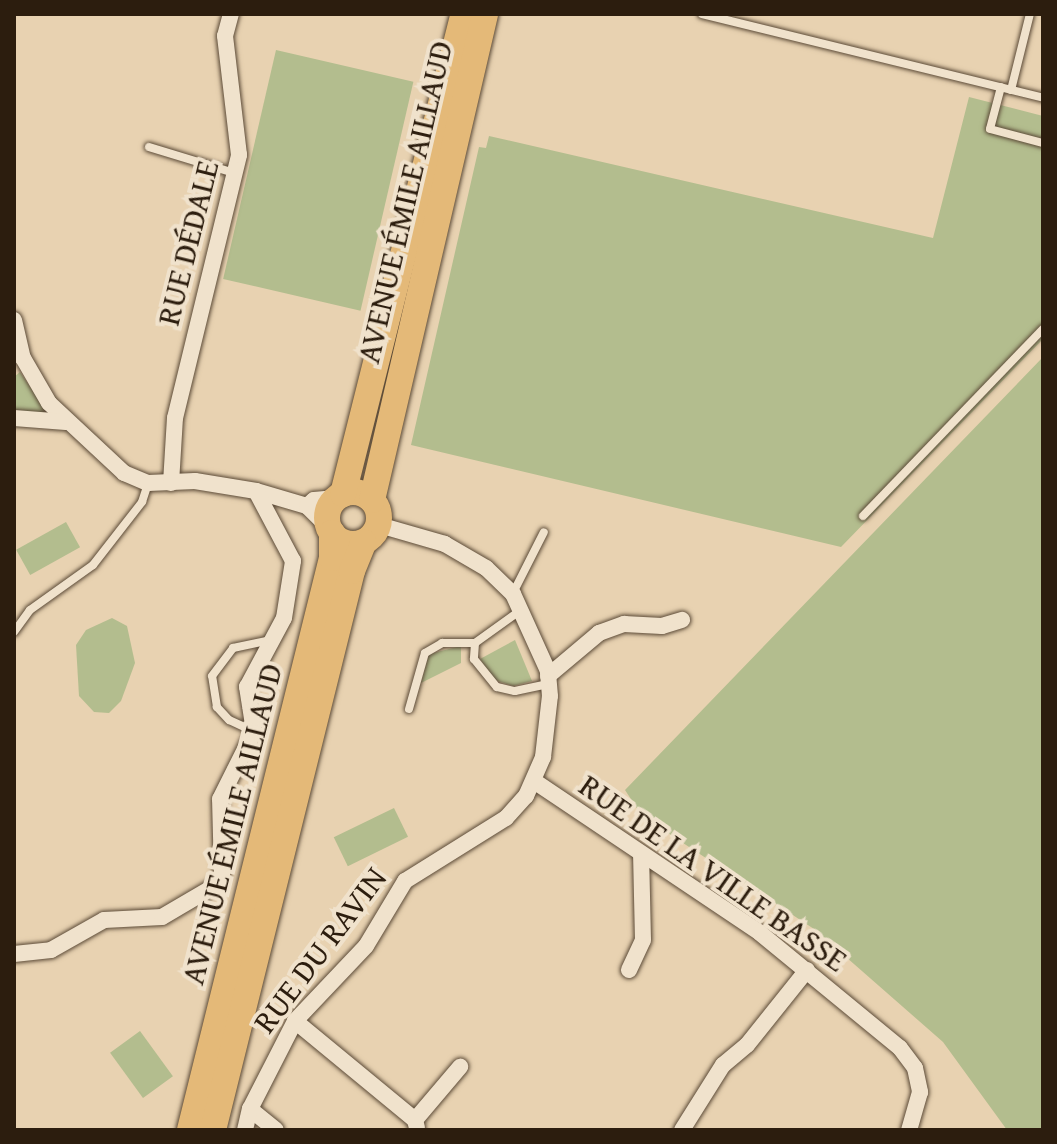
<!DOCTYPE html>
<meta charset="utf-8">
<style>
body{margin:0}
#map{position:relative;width:1057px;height:1144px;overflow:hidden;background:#e8d2b1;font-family:"Gentium Book Plus",serif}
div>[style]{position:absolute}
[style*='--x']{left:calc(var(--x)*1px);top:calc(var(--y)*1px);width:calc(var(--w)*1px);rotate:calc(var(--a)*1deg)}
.green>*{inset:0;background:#b3bd8e;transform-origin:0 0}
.roads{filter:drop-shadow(0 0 2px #5b4a37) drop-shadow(0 0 2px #5b4a37)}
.service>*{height:8px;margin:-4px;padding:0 4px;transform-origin:4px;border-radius:4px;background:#f0e2cc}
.minor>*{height:16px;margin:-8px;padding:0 8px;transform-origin:8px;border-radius:8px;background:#f0e2cc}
.primary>*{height:26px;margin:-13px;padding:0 13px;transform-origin:13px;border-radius:13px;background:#e4b978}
.primary>.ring{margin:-13px;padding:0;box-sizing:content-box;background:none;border:26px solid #e4b978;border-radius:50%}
span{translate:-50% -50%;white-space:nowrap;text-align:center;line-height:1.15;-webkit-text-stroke:8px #f0e2cc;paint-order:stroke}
.street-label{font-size:32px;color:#2c1d0e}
.frame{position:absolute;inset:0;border:16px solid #2c1d0e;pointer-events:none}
</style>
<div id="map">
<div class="green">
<div style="left:276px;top:50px;width:141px;height:235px;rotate:13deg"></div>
<div style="clip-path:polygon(969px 97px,1043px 116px,1043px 339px,841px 547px,411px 445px,479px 147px,486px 148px,489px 136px,933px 238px)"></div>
<div style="clip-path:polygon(1043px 357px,1043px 1130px,1007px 1130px,943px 1042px,814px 929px,642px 816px,625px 790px)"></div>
<div style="clip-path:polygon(20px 372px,45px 409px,43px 415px,14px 414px,14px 377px)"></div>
<div style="left:66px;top:522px;width:29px;height:57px;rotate:61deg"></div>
<div style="clip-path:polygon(112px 618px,127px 626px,135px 663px,121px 701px,109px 713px,94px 712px,79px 696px,76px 645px,86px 630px)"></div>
<div style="clip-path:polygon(515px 640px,532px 681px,513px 686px,495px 680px,480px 659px)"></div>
<div style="clip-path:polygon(461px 646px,461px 663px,421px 683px,429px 654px)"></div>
<div style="left:394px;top:808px;width:32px;height:67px;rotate:64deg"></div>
<div style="left:140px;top:1031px;width:56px;height:37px;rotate:54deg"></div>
</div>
<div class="roads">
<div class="service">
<div style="--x:702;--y:14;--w:351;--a:13.8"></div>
<div style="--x:1001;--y:87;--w:43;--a:104.7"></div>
<div style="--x:990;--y:129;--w:55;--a:14.8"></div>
<div style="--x:1011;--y:90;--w:78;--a:-76"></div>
<div style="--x:149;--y:147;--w:89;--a:17"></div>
<div style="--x:863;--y:516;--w:260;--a:-46.1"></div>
<div style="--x:513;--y:593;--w:68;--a:-63.1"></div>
<div style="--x:14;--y:632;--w:27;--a:-54"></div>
<div style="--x:30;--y:610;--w:77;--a:-35.5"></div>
<div style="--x:93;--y:565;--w:80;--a:-52.1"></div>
<div style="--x:142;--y:502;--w:20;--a:-72"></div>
<div style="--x:475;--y:643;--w:16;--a:94"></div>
<div style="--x:474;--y:659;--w:36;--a:51"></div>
<div style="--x:497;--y:687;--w:18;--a:13"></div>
<div style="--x:515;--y:691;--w:35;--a:-12"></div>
<div style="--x:409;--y:709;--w:58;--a:-74.1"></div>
<div style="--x:425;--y:653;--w:20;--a:-30"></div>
<div style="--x:442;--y:643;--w:33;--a:0"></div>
<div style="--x:475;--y:643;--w:57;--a:-35.7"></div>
<div style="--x:253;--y:731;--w:26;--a:-155"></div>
<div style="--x:229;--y:720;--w:18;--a:-133"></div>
<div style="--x:217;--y:707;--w:31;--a:-99"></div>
<div style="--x:212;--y:676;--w:35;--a:-53"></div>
<div style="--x:233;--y:648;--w:38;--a:-12"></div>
</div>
<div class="minor">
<div style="--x:14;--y:320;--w:39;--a:77"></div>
<div style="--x:23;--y:358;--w:52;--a:60"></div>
<div style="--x:49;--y:403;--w:103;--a:43"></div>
<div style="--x:124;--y:473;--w:26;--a:23"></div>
<div style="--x:148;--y:483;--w:47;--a:-2.4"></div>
<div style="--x:195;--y:481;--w:62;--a:9.3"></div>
<div style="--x:256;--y:491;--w:53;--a:16.4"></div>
<div style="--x:307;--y:506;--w:30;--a:45"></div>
<div style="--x:14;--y:418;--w:52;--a:4.4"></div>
<div style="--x:171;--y:483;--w:65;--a:-86.5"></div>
<div style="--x:175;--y:418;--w:271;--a:-76.3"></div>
<div style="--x:239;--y:155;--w:120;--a:-96.7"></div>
<div style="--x:225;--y:36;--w:23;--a:-75"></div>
<div style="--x:307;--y:506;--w:9;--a:-41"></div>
<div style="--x:314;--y:500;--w:22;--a:-5"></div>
<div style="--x:548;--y:676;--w:67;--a:-40.1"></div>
<div style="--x:599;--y:633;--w:27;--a:-20"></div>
<div style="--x:624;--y:624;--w:38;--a:3"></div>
<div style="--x:662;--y:626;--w:21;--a:-17"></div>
<div style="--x:534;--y:781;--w:272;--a:33.9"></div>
<div style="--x:760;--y:933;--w:181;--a:39.4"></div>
<div style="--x:900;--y:1048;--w:25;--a:53"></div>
<div style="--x:915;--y:1068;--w:25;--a:78"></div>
<div style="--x:920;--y:1092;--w:40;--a:106"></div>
<div style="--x:14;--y:954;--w:37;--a:-6"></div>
<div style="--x:51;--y:950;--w:61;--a:-29.5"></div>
<div style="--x:104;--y:920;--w:58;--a:-3"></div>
<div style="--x:162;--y:917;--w:59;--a:-30.5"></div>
<div style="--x:213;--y:887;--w:16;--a:-55"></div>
<div style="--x:222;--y:874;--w:75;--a:-91.5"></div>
<div style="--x:220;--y:799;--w:76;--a:-63.4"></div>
<div style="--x:254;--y:731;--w:45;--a:-99"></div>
<div style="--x:247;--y:687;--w:78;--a:-61.8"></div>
<div style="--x:284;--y:618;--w:58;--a:-81"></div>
<div style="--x:293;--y:561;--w:79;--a:-117.9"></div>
<div style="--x:629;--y:970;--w:33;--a:-65"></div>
<div style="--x:643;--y:940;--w:85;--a:-91.3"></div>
<div style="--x:295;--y:1021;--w:156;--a:39.5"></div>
<div style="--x:250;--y:1109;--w:33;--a:39"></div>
<div style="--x:417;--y:1128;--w:8;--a:-104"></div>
<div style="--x:415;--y:1120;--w:70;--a:-49.7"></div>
<div style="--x:245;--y:1130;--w:22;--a:-77"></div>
<div style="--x:250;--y:1109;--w:99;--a:-62.9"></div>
<div style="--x:295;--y:1021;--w:103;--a:-46.6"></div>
<div style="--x:366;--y:946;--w:76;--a:-59"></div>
<div style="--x:405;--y:881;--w:119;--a:-32"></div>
<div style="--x:506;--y:818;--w:30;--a:-48"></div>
<div style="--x:526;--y:796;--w:43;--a:-66.4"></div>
<div style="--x:543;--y:757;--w:61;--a:-83.5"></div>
<div style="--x:550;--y:696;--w:25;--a:-95"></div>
<div style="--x:548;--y:671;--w:85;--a:-114.4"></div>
<div style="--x:513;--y:594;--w:37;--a:-136"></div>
<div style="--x:486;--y:568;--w:48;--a:-149.7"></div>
<div style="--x:445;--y:544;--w:69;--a:-163.9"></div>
<div style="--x:682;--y:1130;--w:77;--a:-57.8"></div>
<div style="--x:723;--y:1065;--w:31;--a:-40"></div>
<div style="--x:747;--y:1045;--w:96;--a:-51.3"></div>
</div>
<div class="primary">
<div class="ring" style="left:327px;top:492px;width:26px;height:26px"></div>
<div style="--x:343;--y:494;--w:495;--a:-75.9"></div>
<div style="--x:372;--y:500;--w:499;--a:-76.9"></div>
<div style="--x:190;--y:1130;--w:589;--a:-76.06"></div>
<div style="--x:332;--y:558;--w:25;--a:-90"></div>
<div style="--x:213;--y:1130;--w:576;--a:-76.04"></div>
<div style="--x:352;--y:571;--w:31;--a:-68"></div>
</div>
</div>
<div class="street-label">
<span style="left:405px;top:202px;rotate:-77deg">AVENUE ÉMILE AILLAUD</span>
<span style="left:188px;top:243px;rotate:-76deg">RUE DÉDALE</span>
<span style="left:232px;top:824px;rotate:-76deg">AVENUE ÉMILE AILLAUD</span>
<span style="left:713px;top:873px;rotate:35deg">RUE DE LA VILLE BASSE</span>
<span style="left:320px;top:950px;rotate:-53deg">RUE DU RAVIN</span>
</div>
<div class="frame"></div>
</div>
